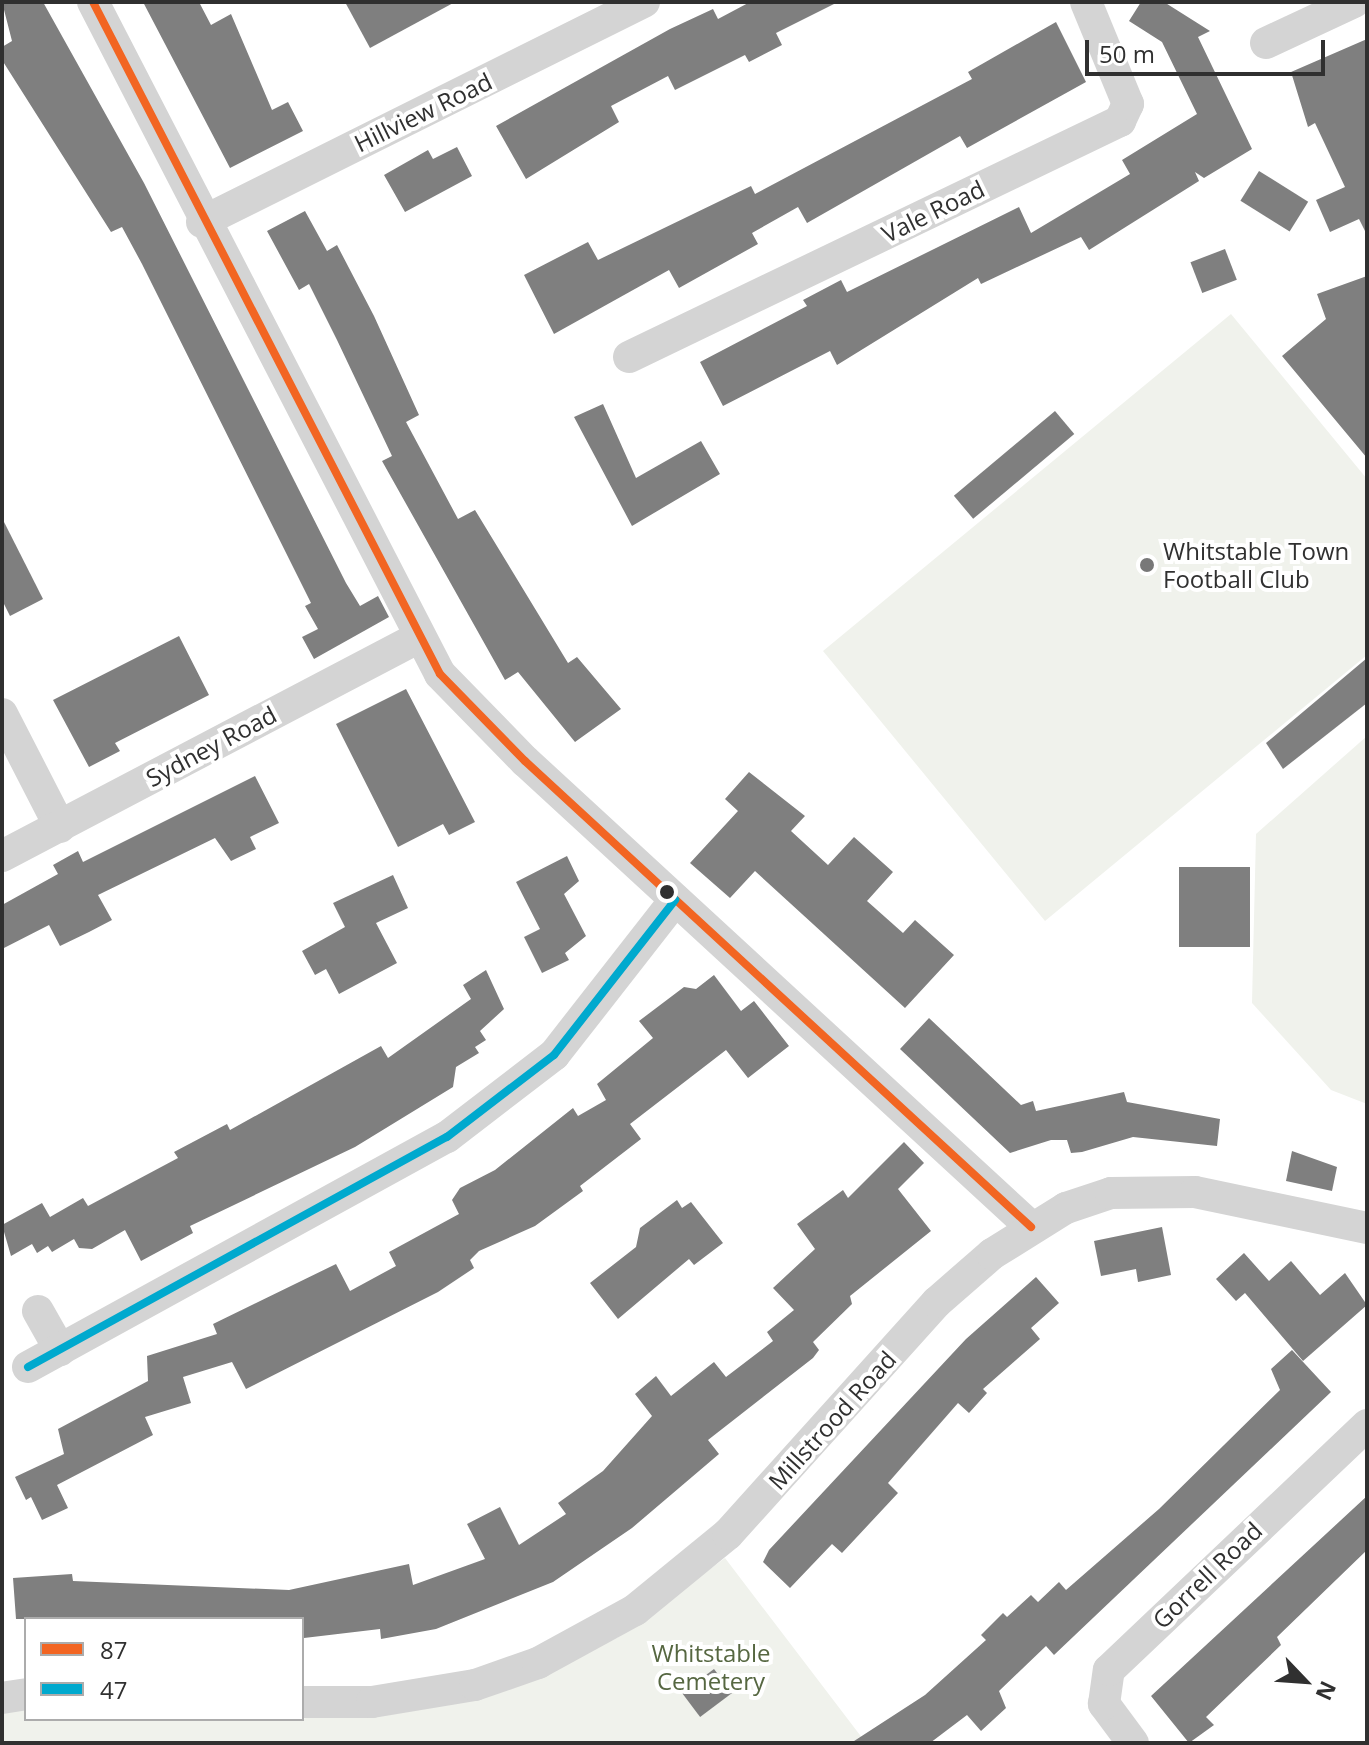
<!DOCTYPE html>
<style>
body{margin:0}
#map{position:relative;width:1369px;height:1745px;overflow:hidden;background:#fff;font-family:"Open Sans",sans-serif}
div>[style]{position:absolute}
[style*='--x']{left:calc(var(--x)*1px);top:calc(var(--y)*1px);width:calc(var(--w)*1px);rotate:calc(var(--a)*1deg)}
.green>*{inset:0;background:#f0f2ec}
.building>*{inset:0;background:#7f7f7f;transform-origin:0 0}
.minor>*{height:32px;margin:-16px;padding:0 16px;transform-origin:16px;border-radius:16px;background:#d4d4d4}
.bus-1>*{height:8px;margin:-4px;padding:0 4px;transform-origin:4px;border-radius:4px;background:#f26522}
.bus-2>*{height:8px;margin:-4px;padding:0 4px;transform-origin:4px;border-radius:4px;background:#00a9ce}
.dots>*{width:22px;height:22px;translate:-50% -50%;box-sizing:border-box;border:4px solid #fff;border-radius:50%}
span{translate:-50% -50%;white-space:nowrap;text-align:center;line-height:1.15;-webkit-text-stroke:8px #fff;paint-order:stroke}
.street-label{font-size:24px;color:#303030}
.poi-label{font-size:24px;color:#303030}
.left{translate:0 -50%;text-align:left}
.park-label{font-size:24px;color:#566741}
.frame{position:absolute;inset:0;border:4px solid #303030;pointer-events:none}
.legend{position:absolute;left:24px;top:1617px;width:280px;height:104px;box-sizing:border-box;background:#fff;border:2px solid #acacac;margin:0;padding:10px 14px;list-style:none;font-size:24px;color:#303030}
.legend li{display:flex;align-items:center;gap:16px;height:40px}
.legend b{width:40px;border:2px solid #acacac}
.north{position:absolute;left:1265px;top:1641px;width:80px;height:80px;-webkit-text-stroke:6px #fff;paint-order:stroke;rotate:115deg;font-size:22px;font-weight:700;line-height:32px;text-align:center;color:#303030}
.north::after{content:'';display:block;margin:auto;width:28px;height:36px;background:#303030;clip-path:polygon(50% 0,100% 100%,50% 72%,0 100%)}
.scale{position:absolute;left:1085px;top:40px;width:240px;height:36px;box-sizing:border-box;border:4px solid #303030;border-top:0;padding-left:10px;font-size:24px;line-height:28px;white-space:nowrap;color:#303030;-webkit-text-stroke:6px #fff;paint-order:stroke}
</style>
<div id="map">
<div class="green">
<div style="clip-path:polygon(1231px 314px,1367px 479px,1367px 655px,1045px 921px,823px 651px)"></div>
<div style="clip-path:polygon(1367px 736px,1367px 1104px,1331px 1090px,1252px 1003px,1256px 834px)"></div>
<div style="clip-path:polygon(725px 1558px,866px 1743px,2px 1743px,2px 1712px,26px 1707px,26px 1719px,302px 1719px,617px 1638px)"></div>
</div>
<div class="building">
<div style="clip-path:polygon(2px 2px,43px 2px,144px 183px,346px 583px,360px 606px,378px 596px,389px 617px,314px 659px,302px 637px,318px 629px,305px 606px,311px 603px,142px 264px,122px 227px,111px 232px,2px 60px,2px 47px,12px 41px)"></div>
<div style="clip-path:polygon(143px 2px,199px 2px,211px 25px,231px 14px,272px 110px,288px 102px,303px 131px,230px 168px)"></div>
<div style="clip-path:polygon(345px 2px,455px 2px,370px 48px)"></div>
<div style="clip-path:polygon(750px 2px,838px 2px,776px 33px,782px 45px,749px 62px,745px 55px,675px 90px,668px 76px,611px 106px,619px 122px,526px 179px,496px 126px,670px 29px,713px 9px,718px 19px)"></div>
<div style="clip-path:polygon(1141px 2px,1164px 2px,1210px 31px,1198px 37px,1252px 149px,1204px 178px,1195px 172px,1199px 181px,1089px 250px,1081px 237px,981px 284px,978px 278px,837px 365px,830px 351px,723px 406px,700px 362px,807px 306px,803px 300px,841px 280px,847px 292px,1019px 207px,1031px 233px,1130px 174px,1122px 160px,1197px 114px,1162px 42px,1129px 21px)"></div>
<div style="clip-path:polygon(1056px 22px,1086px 82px,967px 148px,960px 136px,807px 223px,798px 207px,752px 233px,758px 244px,679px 288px,669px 270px,554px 334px,524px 275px,588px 242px,598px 260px,751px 186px,755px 194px,972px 79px,968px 72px)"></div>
<div style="clip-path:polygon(1367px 39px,1367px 235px,1359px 219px,1330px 232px,1316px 200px,1345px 187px,1315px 123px,1308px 127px,1291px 72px)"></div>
<div style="clip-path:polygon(457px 147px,472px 176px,405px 212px,384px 175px,428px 150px,433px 159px)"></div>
<div style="left:1259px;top:171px;width:58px;height:35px;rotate:32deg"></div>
<div style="clip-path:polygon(305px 211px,327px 251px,337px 245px,374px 316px,419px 415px,406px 422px,458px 519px,475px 510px,568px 663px,577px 657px,621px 709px,575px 742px,518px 672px,505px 680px,382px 461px,392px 456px,337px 340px,309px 284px,299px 290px,267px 231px)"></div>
<div style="left:1225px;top:249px;width:33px;height:37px;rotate:69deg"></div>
<div style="clip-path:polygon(1367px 276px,1367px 458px,1282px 356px,1326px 319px,1317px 294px)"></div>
<div style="clip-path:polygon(603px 404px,636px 478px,701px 441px,720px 474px,632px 526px,574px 417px)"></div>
<div style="left:1055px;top:411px;width:30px;height:132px;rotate:50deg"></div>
<div style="clip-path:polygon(2px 518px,43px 599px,10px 616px,2px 600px)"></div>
<div style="clip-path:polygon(179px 636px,209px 695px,115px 743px,120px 751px,89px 767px,53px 700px)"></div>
<div style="clip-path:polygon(1367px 658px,1367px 703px,1283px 769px,1266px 743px)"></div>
<div style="clip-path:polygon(406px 689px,475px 822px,449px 835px,443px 824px,398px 847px,336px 724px)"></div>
<div style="clip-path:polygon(749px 772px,805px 816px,791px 831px,828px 865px,854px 837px,893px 872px,867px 901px,903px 933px,915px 920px,954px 955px,905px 1008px,755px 871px,730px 898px,690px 863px,738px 811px,725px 799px)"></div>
<div style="clip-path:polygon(255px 776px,279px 823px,250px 837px,256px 849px,231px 861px,215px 838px,98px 895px,112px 920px,89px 932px,60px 946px,49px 925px,2px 949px,2px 905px,58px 874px,53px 865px,78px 851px,83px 862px)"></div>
<div style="clip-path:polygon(567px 856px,579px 881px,564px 894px,586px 936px,565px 953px,569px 960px,542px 973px,524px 937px,540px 929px,516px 882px)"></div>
<div style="left:1179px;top:867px;width:71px;height:80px"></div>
<div style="clip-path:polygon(393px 875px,408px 908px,376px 923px,397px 963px,339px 994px,326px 969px,315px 975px,302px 951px,345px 927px,333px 903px)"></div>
<div style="clip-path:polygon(486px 970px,504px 1009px,480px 1031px,486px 1040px,475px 1047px,479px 1053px,456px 1067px,453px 1087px,355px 1147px,190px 1226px,193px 1233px,141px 1261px,125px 1230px,92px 1249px,79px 1248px,74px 1239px,52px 1252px,48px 1246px,37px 1253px,32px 1244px,11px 1256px,2px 1225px,42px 1203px,50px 1217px,83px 1198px,88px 1206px,178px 1158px,174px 1152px,227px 1124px,230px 1130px,381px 1046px,388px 1058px,471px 999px,463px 985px)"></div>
<div style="clip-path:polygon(714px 975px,741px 1011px,754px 1001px,789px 1046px,748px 1078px,726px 1050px,630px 1124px,641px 1139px,580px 1186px,583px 1191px,535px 1226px,479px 1251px,470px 1260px,474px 1268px,438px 1292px,246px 1389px,232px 1362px,183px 1377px,191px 1403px,145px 1417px,153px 1435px,57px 1485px,68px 1508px,42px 1520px,31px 1497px,26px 1500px,15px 1477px,64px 1454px,58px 1429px,148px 1381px,147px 1356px,217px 1334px,213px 1324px,336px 1264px,350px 1291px,396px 1266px,389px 1252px,459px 1214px,452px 1200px,460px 1188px,495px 1170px,573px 1108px,578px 1116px,606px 1100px,597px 1084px,653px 1038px,639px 1021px,684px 987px,696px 989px)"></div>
<div style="clip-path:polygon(929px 1018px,1021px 1105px,1033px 1101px,1036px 1111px,1124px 1092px,1127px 1102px,1220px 1119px,1217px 1146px,1133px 1137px,1082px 1152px,1071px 1153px,1067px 1140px,1051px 1140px,1010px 1153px,900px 1049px)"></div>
<div style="clip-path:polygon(904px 1142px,924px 1163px,898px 1189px,931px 1231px,850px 1296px,852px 1304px,813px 1342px,819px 1350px,813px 1358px,708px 1440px,719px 1454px,632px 1528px,553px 1582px,436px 1629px,381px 1639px,380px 1629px,304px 1638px,302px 1619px,16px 1619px,13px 1578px,72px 1574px,73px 1581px,289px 1590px,409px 1564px,413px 1585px,485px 1559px,467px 1524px,500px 1507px,519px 1545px,566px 1514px,558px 1503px,603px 1471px,652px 1416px,635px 1394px,656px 1376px,671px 1396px,714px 1362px,726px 1377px,773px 1341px,767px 1332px,794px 1310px,773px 1288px,815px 1249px,797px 1224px,843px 1190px,848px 1198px)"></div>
<div style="clip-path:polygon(1292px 1151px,1337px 1167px,1332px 1191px,1286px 1181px)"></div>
<div style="clip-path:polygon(677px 1200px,682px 1208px,691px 1202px,723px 1243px,694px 1265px,689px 1259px,618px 1319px,590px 1283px,636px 1247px,640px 1228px)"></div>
<div style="clip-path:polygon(1162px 1227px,1171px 1275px,1138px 1282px,1136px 1269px,1101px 1276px,1094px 1241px)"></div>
<div style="clip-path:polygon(1244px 1253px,1269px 1281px,1291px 1261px,1320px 1295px,1345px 1273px,1367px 1305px,1303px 1361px,1245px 1293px,1236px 1301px,1216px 1279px)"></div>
<div style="clip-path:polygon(1036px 1277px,1059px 1303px,1031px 1328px,1040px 1339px,983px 1389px,987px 1393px,969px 1413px,958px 1403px,888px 1483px,898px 1493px,842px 1553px,832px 1544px,790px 1588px,763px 1562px,769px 1550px,966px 1339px)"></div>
<div style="clip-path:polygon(1292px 1350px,1331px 1392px,1054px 1655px,1046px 1646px,999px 1691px,1006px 1708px,981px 1731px,967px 1715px,930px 1743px,851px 1743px,925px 1695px,986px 1640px,981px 1635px,1003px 1613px,1007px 1617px,1031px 1595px,1038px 1602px,1059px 1582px,1066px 1590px,1159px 1509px,1280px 1390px,1271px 1369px)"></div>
<div style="clip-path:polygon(1367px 1496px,1367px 1550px,1277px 1637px,1281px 1645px,1206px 1717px,1214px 1725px,1189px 1743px,1151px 1696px)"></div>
<div style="left:714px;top:1669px;width:30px;height:40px;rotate:53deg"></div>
</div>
<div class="minor">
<div style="--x:93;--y:2;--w:756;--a:62.69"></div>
<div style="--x:440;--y:674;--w:122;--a:45.7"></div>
<div style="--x:525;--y:761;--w:688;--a:42.64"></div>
<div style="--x:1266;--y:43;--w:97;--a:-25"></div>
<div style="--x:202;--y:222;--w:494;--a:-26.5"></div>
<div style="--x:629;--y:357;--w:545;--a:-25.67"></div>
<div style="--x:1120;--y:121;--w:19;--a:-65"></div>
<div style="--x:1128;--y:104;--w:110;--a:-112.4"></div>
<div style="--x:2;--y:714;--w:127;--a:62.8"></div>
<div style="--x:2;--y:856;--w:471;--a:-27.7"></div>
<div style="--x:38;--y:1311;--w:45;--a:60.6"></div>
<div style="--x:28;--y:1367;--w:478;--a:-28.8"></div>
<div style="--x:447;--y:1137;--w:135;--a:-37.5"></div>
<div style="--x:554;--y:1055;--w:197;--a:-52"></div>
<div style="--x:2;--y:1698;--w:24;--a:-9"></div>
<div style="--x:302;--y:1702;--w:70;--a:0"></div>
<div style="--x:372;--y:1702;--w:104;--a:-9.4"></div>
<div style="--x:475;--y:1685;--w:67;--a:-19.2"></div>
<div style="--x:538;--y:1663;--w:111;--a:-28.7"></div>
<div style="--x:635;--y:1610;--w:120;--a:-39.3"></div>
<div style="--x:728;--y:1534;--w:312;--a:-48"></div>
<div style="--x:937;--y:1302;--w:73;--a:-41.1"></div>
<div style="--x:992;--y:1254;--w:87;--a:-31.9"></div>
<div style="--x:1066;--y:1208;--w:47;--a:-18.4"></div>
<div style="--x:1111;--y:1193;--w:84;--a:-0.7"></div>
<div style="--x:1195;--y:1192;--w:176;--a:11.8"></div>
<div style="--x:1133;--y:1743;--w:49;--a:-126.6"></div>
<div style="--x:1104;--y:1704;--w:34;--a:-82"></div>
<div style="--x:1109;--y:1670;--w:356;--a:-43.5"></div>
</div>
<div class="bus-1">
<div style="--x:93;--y:2;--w:756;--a:62.69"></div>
<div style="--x:440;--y:674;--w:122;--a:45.7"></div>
<div style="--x:525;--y:761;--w:688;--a:42.64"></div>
</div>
<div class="bus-2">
<div style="--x:28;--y:1367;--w:478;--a:-28.8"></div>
<div style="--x:447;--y:1137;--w:135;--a:-37.5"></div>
<div style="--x:554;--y:1055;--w:197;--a:-52"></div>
</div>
<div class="dots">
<div style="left:1147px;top:565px;background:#787878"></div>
<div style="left:667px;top:892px;background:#303030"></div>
</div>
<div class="street-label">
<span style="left:423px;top:112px;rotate:-26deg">Hillview Road</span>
<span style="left:933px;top:211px;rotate:-26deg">Vale Road</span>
<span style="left:211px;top:746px;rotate:-28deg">Sydney Road</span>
<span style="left:832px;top:1420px;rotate:-48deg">Millstrood Road</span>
<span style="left:1207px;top:1575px;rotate:-44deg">Gorrell Road</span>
</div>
<div class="poi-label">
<span class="left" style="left:1163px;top:565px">Whitstable Town<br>Football Club</span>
</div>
<div class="park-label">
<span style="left:711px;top:1667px">Whitstable<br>Cemetery</span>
</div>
<div class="frame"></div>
<ul class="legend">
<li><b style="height:10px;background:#f26522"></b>87</li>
<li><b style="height:10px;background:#00a9ce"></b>47</li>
</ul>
<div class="north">N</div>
<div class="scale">50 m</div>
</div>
